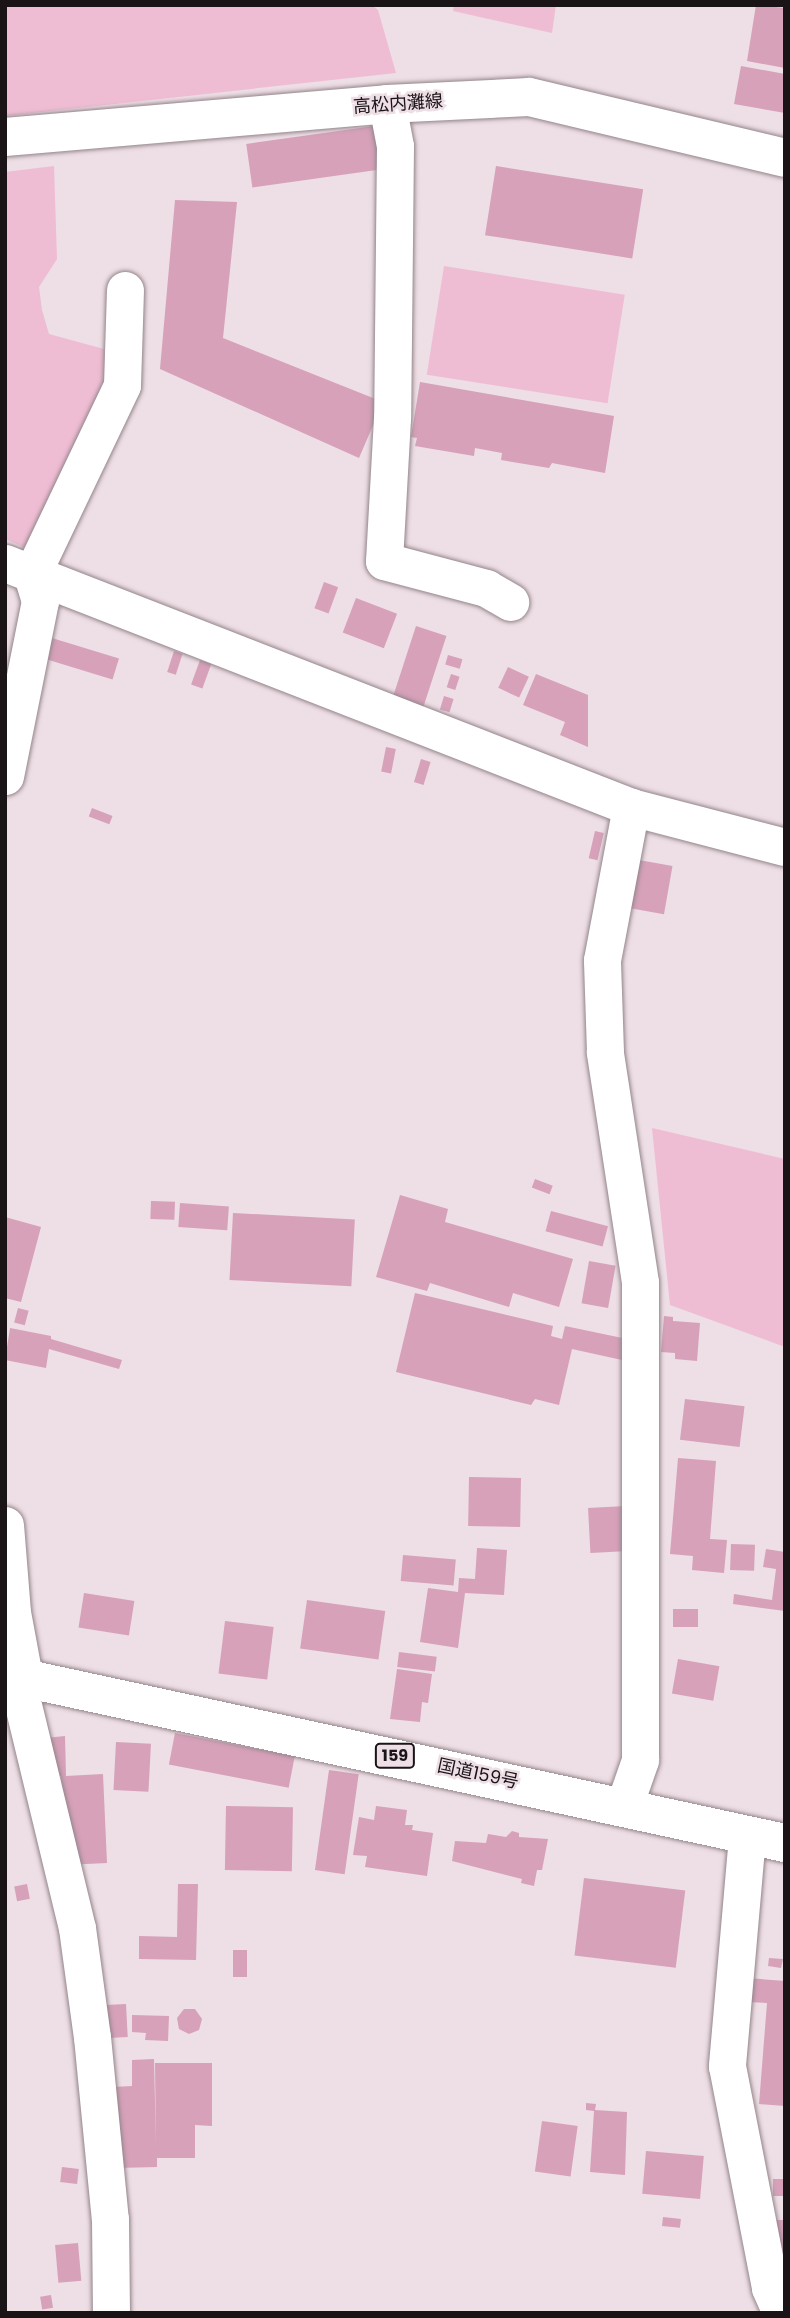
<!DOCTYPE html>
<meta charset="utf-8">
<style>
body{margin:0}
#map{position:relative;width:790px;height:2318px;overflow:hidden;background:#eedee5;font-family:Poppins,"Noto Sans JP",sans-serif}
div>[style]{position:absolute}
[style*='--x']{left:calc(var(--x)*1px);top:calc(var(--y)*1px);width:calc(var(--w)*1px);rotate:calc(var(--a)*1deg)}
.green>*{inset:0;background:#efbdd3;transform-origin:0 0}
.building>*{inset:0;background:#d6a1b9;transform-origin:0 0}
.roads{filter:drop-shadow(0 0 2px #93858b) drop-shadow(0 0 2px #93858b)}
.minor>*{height:37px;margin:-18.5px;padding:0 18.5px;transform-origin:18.5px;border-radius:18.5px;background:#fff}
.major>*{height:38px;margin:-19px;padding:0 19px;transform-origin:19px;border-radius:19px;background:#fff}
.highway>*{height:38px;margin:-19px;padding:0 19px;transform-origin:19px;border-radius:19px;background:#fff}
span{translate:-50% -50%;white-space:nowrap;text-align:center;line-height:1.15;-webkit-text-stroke:5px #eedee5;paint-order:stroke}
.shield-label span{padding:2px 5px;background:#eedee5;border:2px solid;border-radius:5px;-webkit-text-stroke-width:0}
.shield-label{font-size:16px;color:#1a1417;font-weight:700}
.street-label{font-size:18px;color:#1a1417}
.frame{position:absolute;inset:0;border:7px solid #1a1417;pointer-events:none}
</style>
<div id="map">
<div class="green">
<div style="clip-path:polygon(5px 5px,372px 5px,378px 10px,396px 73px,5px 116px)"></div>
<div style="clip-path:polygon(454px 5px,556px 5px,552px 33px,453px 11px)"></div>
<div style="clip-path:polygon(54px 166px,57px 259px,39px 287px,42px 310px,49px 334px,104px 349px,109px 389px,33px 551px,5px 539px,5px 172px)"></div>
<div style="left:444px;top:266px;width:183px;height:110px;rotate:9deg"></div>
<div style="clip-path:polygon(652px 1128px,785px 1159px,785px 1347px,670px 1305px)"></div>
</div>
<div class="building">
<div style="clip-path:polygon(756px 5px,785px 8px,785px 68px,747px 61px)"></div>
<div style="clip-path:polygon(741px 66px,785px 74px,785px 113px,734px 104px)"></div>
<div style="left:374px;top:126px;width:44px;height:129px;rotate:82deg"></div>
<div style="left:496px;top:166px;width:149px;height:70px;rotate:9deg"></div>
<div style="clip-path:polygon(175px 200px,237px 202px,223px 338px,383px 402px,359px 458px,160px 369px)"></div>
<div style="clip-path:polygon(420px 382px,614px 416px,605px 473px,552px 463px,549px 468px,501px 460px,502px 453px,475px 448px,474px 456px,415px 446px,417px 438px,411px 437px)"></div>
<div style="left:324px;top:582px;width:15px;height:28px;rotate:20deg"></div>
<div style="left:356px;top:598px;width:44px;height:37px;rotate:21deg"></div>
<div style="left:416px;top:626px;width:32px;height:75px;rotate:18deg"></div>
<div style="left:52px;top:638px;width:70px;height:22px;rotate:17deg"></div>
<div style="left:174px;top:651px;width:9px;height:22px;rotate:18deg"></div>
<div style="left:448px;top:655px;width:15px;height:10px;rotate:16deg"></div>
<div style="left:200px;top:660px;width:12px;height:26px;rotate:20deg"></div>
<div style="left:508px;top:667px;width:23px;height:23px;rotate:25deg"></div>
<div style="left:451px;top:674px;width:9px;height:14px;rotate:18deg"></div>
<div style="clip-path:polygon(536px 674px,588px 695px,588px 747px,560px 735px,565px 722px,523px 705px)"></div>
<div style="left:444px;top:696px;width:10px;height:14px;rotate:17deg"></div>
<div style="left:386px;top:747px;width:10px;height:25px;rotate:11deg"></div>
<div style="left:421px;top:759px;width:10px;height:24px;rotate:17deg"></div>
<div style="left:92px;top:808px;width:22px;height:9px;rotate:21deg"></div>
<div style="left:595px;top:831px;width:9px;height:28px;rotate:13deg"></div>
<div style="left:639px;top:860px;width:34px;height:49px;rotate:10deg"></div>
<div style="left:535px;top:1179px;width:19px;height:9px;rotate:21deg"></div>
<div style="clip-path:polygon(400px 1195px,448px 1209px,445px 1222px,573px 1259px,559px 1307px,513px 1293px,509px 1307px,430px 1283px,427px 1291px,376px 1277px)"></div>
<div style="left:151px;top:1201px;width:24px;height:18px;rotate:2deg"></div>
<div style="left:180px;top:1203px;width:49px;height:24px;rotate:4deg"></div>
<div style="left:551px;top:1211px;width:59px;height:21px;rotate:15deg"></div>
<div style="left:233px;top:1213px;width:122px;height:67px;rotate:3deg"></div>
<div style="clip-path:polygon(5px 1217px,41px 1227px,21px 1302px,5px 1298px)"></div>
<div style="left:589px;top:1261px;width:27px;height:43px;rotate:10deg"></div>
<div style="clip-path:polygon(415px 1293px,553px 1326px,551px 1336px,562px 1339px,565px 1326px,627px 1339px,622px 1360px,572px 1349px,559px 1405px,535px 1399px,531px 1405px,396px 1372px)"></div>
<div style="left:18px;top:1308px;width:11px;height:15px;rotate:15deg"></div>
<div style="clip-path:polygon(664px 1316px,673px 1317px,673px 1321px,700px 1323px,697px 1361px,675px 1359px,675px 1353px,661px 1352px)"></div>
<div style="clip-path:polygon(10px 1328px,51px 1336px,51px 1339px,122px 1360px,119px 1369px,49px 1349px,46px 1368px,5px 1360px)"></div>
<div style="left:685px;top:1399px;width:60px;height:41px;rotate:7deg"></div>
<div style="clip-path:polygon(678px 1458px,716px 1461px,710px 1539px,727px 1540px,724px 1573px,692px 1570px,693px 1556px,670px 1554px)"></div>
<div style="left:469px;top:1477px;width:52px;height:49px;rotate:1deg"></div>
<div style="left:626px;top:1506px;width:45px;height:38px;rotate:87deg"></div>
<div style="left:731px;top:1544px;width:24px;height:26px;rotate:2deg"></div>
<div style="clip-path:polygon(477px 1548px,507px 1550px,504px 1595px,465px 1593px,458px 1648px,420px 1642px,428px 1588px,458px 1592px,459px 1578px,475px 1579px)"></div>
<div style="clip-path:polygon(766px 1549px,785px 1552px,785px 1611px,733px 1604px,734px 1594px,772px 1600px,776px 1569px,763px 1567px)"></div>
<div style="left:403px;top:1555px;width:53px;height:26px;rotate:5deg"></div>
<div style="left:84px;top:1593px;width:51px;height:35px;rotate:9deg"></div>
<div style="left:307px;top:1600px;width:79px;height:49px;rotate:8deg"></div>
<div style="left:698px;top:1609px;width:18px;height:25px;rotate:90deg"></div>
<div style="left:225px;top:1621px;width:49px;height:53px;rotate:7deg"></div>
<div style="left:399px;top:1652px;width:38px;height:15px;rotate:7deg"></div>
<div style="left:678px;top:1659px;width:42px;height:35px;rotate:10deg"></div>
<div style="clip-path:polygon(397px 1669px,432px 1674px,428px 1703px,422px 1702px,420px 1722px,390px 1719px)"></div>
<div style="left:175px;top:1733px;width:122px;height:32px;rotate:11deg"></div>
<div style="clip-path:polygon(65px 1736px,66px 1776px,103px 1774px,107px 1863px,65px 1865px,61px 1776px,49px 1777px,46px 1738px)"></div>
<div style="left:116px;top:1742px;width:35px;height:48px;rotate:3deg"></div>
<div style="left:329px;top:1770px;width:30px;height:101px;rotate:8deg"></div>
<div style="left:226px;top:1806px;width:67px;height:64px;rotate:1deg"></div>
<div style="clip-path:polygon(376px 1806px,407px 1810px,405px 1825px,413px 1825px,412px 1830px,433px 1833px,427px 1876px,365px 1867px,367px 1856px,353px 1855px,359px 1817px,374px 1820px)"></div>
<div style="clip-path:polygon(512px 1831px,519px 1833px,519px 1837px,548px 1839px,542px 1870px,537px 1870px,534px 1886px,521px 1883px,522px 1879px,452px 1861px,455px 1841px,486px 1843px,488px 1834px,506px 1837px)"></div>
<div style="left:584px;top:1878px;width:102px;height:78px;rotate:7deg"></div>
<div style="left:27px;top:1884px;width:15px;height:13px;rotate:79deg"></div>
<div style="clip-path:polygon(178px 1884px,198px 1884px,196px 1960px,139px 1959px,139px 1936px,177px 1937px)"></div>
<div style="left:233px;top:1950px;width:14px;height:27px"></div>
<div style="clip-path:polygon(769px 1958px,783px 1959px,781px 1968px,768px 1966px)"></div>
<div style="clip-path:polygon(748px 1978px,785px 1981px,785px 2106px,759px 2104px,767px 2003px,746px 2002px)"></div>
<div style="left:126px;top:2004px;width:33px;height:25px;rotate:87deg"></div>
<div style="clip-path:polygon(184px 2009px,195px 2009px,202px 2019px,199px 2030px,189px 2034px,179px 2029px,177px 2018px)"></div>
<div style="clip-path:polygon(132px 2015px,169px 2016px,168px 2041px,145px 2040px,146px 2033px,132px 2032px)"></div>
<div style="clip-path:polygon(154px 2059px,156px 2146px,155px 2063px,212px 2063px,212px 2126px,195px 2125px,195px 2158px,157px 2158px,157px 2167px,116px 2168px,113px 2087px,132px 2086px,132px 2060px)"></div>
<div style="clip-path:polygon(586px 2103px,596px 2104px,595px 2110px,627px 2112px,625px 2175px,590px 2172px,594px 2111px,586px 2110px)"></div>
<div style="left:542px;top:2121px;width:36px;height:51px;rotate:8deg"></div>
<div style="left:646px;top:2151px;width:58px;height:43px;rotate:5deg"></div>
<div style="left:62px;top:2167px;width:17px;height:15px;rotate:7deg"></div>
<div style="left:785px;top:2179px;width:17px;height:12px;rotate:90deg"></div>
<div style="left:663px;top:2217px;width:18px;height:9px;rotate:6deg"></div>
<div style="clip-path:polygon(775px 2220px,785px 2220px,785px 2271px)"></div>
<div style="left:78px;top:2243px;width:38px;height:23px;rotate:85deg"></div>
<div style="left:51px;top:2295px;width:13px;height:11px;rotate:81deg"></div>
</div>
<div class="roads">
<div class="minor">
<div style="--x:387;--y:104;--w:43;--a:79.2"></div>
<div style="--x:395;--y:146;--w:272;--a:90.6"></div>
<div style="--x:392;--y:418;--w:143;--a:93.2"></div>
<div style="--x:384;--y:561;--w:106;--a:14.8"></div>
<div style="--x:486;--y:588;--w:28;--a:30"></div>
<div style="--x:5;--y:563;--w:672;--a:21.29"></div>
<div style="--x:631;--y:807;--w:159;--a:14.6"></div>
<div style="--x:5;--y:776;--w:178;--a:-78.7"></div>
<div style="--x:40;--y:601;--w:28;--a:-107"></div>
<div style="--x:32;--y:574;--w:209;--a:-64.5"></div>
<div style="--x:122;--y:385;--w:95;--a:-88.2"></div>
<div style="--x:5;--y:1525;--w:87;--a:85.4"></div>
<div style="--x:12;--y:1612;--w:66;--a:79.5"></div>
<div style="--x:16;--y:1676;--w:259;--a:76.4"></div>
<div style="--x:77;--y:1928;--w:110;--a:82.2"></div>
<div style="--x:92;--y:2037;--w:183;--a:84.4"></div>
<div style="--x:110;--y:2219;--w:94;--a:89.4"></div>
<div style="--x:624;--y:1806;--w:49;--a:-70.8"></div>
<div style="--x:640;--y:1760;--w:478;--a:-90"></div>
<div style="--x:640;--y:1282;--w:233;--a:-98.7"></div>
<div style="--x:605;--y:1052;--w:92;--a:-91.9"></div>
<div style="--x:602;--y:960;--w:156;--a:-79.3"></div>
<div style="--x:747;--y:1836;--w:231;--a:95"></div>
<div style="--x:727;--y:2066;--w:226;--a:79"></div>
<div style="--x:770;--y:2288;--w:27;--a:66"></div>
</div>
<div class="major">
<div style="--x:5;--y:137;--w:383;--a:-4.9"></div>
<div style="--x:387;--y:104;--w:142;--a:-2.8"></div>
<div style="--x:529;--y:97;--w:263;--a:13.4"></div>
</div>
<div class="highway">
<div style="--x:5;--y:1674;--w:798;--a:12.23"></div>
</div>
</div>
<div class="shield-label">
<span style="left:395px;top:1756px">159</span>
</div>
<div class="street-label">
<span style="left:398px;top:104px;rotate:-4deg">高松内灘線</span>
<span style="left:478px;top:1774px;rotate:12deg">国道159号</span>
</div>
<div class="frame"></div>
</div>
